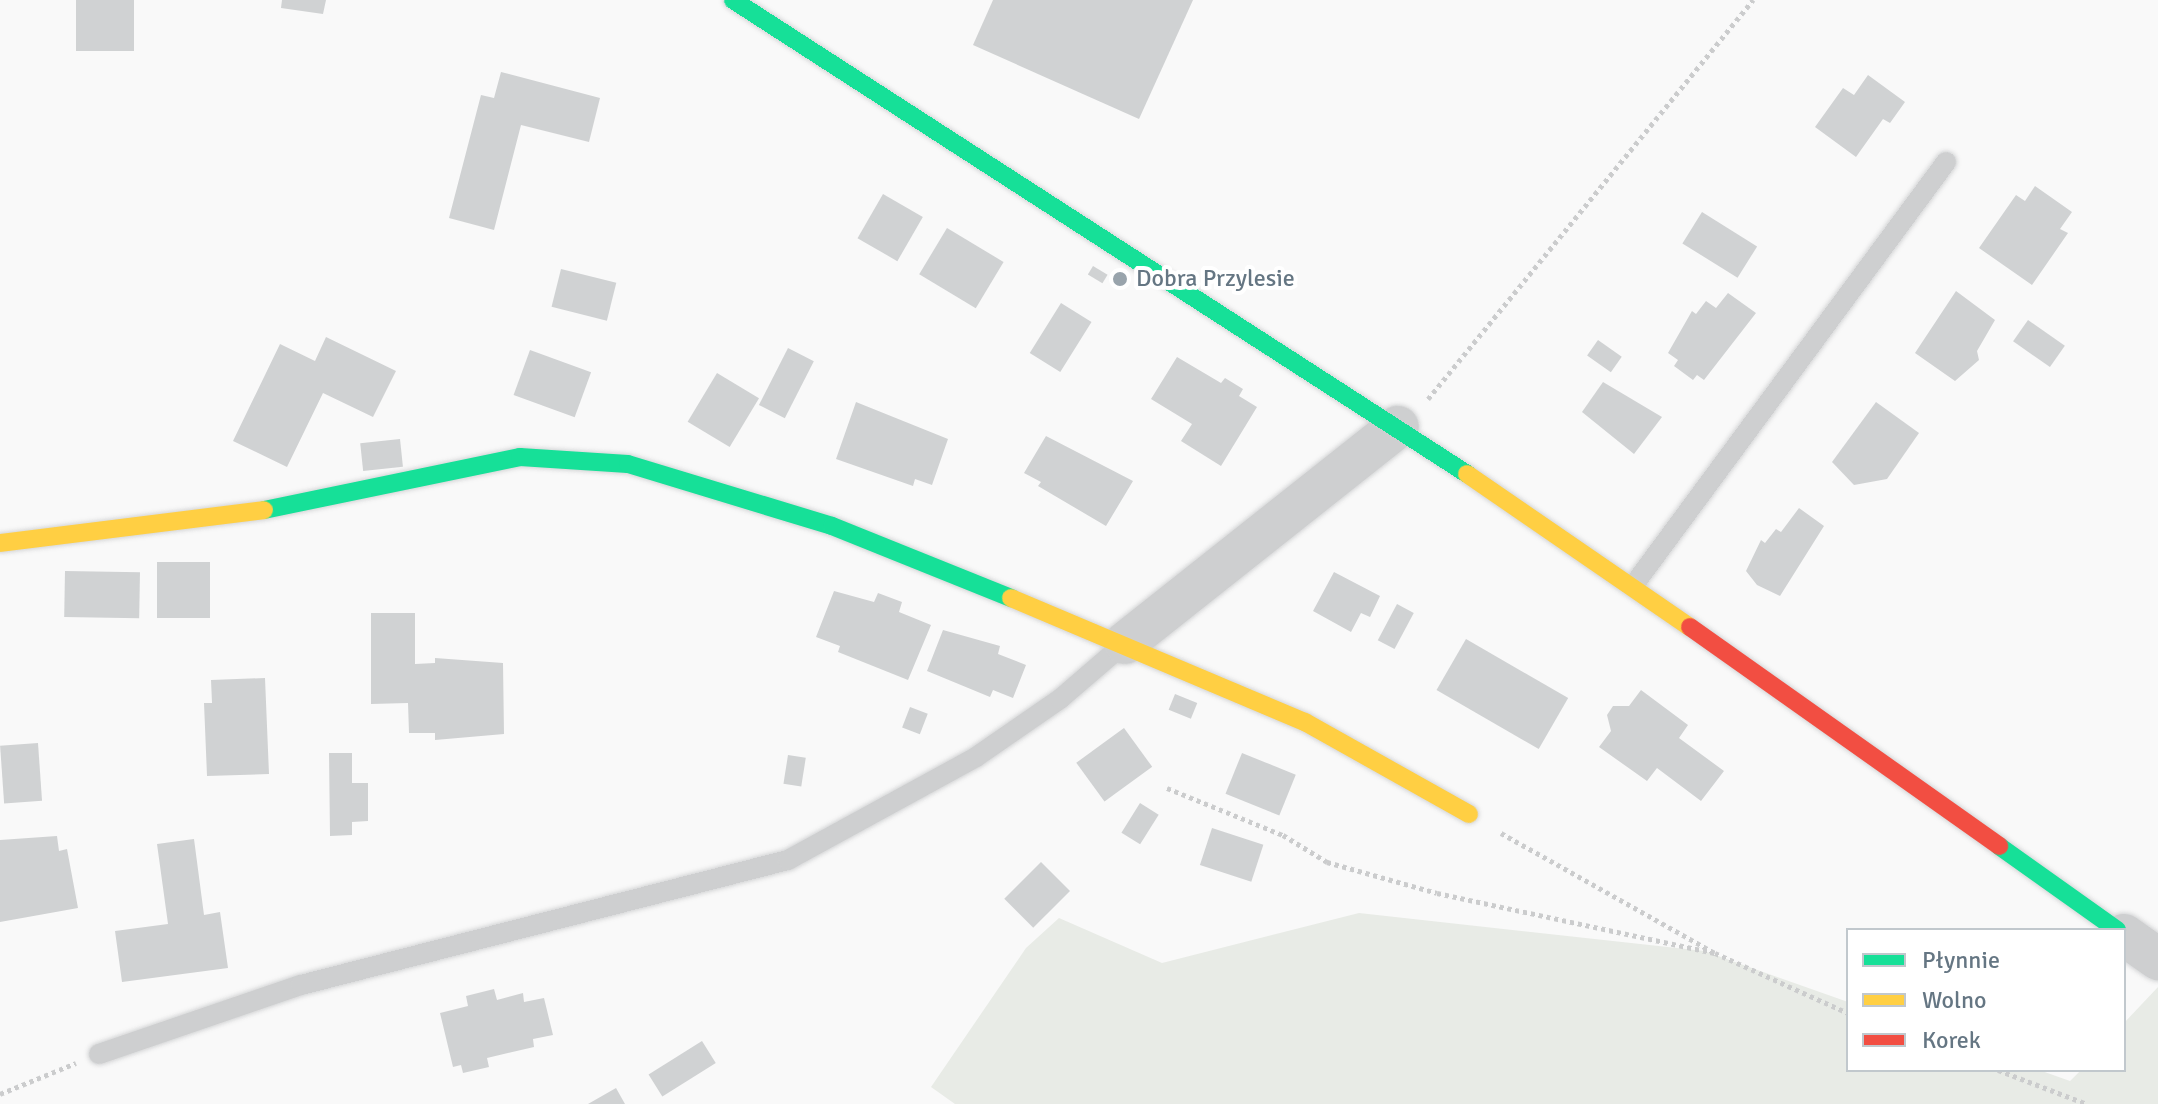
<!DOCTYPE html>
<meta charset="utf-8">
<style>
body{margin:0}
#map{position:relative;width:2158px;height:1104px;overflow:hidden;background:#f9f9f9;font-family:Signika,sans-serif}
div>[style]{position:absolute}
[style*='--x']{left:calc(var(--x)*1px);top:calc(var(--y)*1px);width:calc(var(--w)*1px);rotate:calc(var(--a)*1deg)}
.green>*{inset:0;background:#e8ebe6}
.building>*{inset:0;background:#d0d2d3;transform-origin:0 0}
.path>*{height:5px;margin-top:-2.5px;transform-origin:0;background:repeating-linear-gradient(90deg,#cbcccd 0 4px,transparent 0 8px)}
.roads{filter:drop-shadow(0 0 2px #d5d6d7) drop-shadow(0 0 2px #d5d6d7)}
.lane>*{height:20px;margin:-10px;padding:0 10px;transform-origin:10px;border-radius:10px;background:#cecfd0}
.street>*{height:42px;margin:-21px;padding:0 21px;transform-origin:21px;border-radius:21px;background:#cecfd0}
.fast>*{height:18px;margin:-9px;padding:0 9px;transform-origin:9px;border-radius:9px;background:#16e098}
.slow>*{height:18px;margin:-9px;padding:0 9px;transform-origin:9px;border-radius:9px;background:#ffcf43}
.jam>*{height:18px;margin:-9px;padding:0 9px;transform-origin:9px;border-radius:9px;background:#f24e42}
.dots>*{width:22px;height:22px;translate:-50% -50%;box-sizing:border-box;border:4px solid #fff;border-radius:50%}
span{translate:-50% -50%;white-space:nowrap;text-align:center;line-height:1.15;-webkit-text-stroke:8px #fff;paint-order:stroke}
.poi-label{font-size:24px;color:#657683}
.left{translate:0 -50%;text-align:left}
.legend{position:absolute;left:1846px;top:928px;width:280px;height:144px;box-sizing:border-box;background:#fff;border:2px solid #c1c8cd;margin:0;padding:10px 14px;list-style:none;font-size:24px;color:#657683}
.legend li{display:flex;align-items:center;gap:16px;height:40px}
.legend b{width:40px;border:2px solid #c1c8cd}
</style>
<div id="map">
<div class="green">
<div style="clip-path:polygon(1359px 913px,1704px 951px,1848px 1002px,1848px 1070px,2039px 1070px,2070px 1081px,2081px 1070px,2124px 1070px,2124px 1023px,2158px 987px,2158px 1104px,955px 1104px,931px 1087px,1026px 948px,1059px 918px,1162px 963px)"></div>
</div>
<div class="building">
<div style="left:76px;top:0;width:58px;height:51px"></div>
<div style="clip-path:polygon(282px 0,326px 0,323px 14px,281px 8px)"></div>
<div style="clip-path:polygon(993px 0,1193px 0,1139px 119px,973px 45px)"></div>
<div style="clip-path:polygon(501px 72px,600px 98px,589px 142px,521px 125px,494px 230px,449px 218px,481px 95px,494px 98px)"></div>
<div style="clip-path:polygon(1868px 75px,1905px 102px,1890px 123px,1883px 119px,1856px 157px,1815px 127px,1843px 88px,1854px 95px)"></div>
<div style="clip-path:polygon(2035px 186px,2072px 212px,2060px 229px,2068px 233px,2032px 285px,1979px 248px,2016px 195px,2025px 201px)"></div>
<div style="left:883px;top:194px;width:46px;height:51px;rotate:30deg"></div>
<div style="left:1702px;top:212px;width:65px;height:37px;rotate:32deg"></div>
<div style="left:947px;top:228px;width:66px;height:54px;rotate:31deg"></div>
<div style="left:1093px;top:266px;width:17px;height:10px;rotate:31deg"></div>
<div style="left:561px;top:269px;width:57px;height:39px;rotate:14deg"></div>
<div style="clip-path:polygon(1956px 291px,1995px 320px,1977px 351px,1979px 360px,1955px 381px,1915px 353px)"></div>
<div style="clip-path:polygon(1728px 293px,1756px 313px,1704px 380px,1697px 375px,1693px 380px,1674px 366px,1678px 360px,1668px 353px,1692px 311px,1696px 314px,1706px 301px,1716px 308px)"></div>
<div style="left:1061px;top:303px;width:36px;height:59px;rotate:32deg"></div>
<div style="left:2028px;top:320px;width:45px;height:26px;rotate:35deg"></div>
<div style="clip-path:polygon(326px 337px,396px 371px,373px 417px,323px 393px,287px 467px,233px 441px,280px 344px,315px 361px)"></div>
<div style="left:1598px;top:340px;width:29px;height:19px;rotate:35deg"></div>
<div style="left:788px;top:348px;width:29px;height:64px;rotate:27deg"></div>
<div style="left:530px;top:350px;width:65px;height:48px;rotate:20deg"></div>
<div style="clip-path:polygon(1177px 357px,1221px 383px,1225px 378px,1243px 389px,1239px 396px,1257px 407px,1221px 466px,1181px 441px,1192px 424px,1151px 399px)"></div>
<div style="left:717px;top:373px;width:49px;height:57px;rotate:31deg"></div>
<div style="clip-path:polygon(1603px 382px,1662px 417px,1634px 454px,1582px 412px)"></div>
<div style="clip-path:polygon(856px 402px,948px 439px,932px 485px,915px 479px,913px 486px,836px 459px)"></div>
<div style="clip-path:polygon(1876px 402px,1919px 433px,1887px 479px,1854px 485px,1832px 462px)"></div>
<div style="clip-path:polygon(1046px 436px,1133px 481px,1106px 526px,1038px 486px,1041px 482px,1024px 473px)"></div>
<div style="left:400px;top:439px;width:28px;height:40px;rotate:84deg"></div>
<div style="clip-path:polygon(1799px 508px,1824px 526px,1780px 596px,1757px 585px,1746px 571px,1761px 540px,1765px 543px,1776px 529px,1781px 532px)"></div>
<div style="left:157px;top:562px;width:53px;height:56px"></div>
<div style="left:65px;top:571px;width:75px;height:46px;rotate:1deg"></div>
<div style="clip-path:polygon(1334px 572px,1380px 596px,1370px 617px,1361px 613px,1351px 632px,1313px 611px)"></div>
<div style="clip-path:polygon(834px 591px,874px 602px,878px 593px,902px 602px,899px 612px,931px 625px,908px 680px,838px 652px,840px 646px,816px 637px)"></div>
<div style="left:1397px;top:604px;width:19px;height:41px;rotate:28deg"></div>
<div style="clip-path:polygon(371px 613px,415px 613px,415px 664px,435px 663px,435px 658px,503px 663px,504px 734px,435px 740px,435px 733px,409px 733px,408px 703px,371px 704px)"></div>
<div style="clip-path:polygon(943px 630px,1000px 646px,998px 654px,1026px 665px,1013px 698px,993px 690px,990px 697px,927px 671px)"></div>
<div style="left:1466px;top:639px;width:118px;height:59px;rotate:30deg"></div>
<div style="clip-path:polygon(265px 678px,269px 774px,207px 776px,204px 703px,212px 703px,211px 680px)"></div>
<div style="clip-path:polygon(1641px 690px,1688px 725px,1679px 738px,1724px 771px,1701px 801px,1657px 768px,1647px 781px,1599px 747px,1611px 731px,1607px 715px,1613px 706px,1629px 706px)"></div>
<div style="left:1175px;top:694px;width:24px;height:17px;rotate:22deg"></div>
<div style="left:910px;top:707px;width:19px;height:22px;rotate:21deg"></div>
<div style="left:1124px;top:728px;width:48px;height:59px;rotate:54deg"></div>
<div style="left:38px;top:743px;width:58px;height:38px;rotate:86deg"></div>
<div style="clip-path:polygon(329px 753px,352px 753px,352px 783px,368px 783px,368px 821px,352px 822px,352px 835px,330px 836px)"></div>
<div style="left:1242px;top:753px;width:58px;height:44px;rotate:22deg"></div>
<div style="left:788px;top:755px;width:18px;height:29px;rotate:9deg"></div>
<div style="left:1140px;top:803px;width:22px;height:35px;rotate:32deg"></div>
<div style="left:1212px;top:828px;width:54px;height:39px;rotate:18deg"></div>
<div style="clip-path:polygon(57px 836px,59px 851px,67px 849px,78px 908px,0 922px,0 840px)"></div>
<div style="clip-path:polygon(194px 839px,204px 915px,220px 912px,228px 968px,122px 982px,115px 931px,168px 924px,157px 844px)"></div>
<div style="left:1041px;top:862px;width:41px;height:52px;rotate:45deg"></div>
<div style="clip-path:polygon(494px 989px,497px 1000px,523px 993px,524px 1002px,544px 998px,553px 1035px,533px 1039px,534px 1047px,487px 1058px,489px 1067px,463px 1073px,461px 1065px,453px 1067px,440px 1013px,468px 1006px,466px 996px)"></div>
<div style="left:702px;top:1041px;width:26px;height:63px;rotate:58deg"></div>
<div style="clip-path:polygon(616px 1088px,625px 1104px,588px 1104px)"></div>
</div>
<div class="path">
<div style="--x:1428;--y:399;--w:515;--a:-50.84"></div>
<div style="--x:1167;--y:788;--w:125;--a:22.1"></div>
<div style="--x:1283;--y:835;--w:52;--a:31.5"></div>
<div style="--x:1327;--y:862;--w:114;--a:15.7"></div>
<div style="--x:1437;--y:893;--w:284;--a:12.2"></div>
<div style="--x:1501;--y:833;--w:245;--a:29.3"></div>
<div style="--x:1715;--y:953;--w:146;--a:24.3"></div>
<div style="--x:1998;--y:1070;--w:95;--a:20.9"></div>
<div style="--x:0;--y:1094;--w:82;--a:-22.2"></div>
</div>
<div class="roads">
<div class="lane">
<div style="--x:1633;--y:586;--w:527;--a:-53.56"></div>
<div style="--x:99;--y:1054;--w:213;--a:-18.9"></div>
<div style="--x:301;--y:985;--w:503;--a:-14.4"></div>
<div style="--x:788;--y:860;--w:214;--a:-28.7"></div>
<div style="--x:976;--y:757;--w:102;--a:-34.6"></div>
<div style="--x:1060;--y:699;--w:86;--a:-40.7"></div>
</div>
<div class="street">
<div style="--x:1125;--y:643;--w:348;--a:-38.4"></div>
<div style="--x:2124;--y:935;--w:42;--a:35.2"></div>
</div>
<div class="fast">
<div style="--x:733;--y:0;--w:874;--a:32.85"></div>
<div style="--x:264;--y:510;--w:261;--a:-11.7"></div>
<div style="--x:520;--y:457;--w:108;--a:3.7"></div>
<div style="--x:628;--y:464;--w:213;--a:16.9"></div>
<div style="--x:832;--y:526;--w:193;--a:21.9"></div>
<div style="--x:1999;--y:846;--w:145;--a:35.4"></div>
</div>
<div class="slow">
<div style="--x:1467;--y:474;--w:270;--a:34.5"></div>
<div style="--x:0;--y:543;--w:266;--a:-7.1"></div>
<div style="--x:1011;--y:598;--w:319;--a:22.9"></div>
<div style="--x:1305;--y:722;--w:188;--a:29.3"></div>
</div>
<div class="jam">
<div style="--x:1690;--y:627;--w:379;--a:35.3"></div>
</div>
</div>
<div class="dots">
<div style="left:1120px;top:279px;background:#99a4ac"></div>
</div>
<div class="poi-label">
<span class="left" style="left:1136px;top:279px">Dobra Przylesie</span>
</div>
<ul class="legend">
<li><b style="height:10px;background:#16e098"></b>Płynnie</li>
<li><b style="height:10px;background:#ffcf43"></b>Wolno</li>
<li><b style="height:10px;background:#f24e42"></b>Korek</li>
</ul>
</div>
